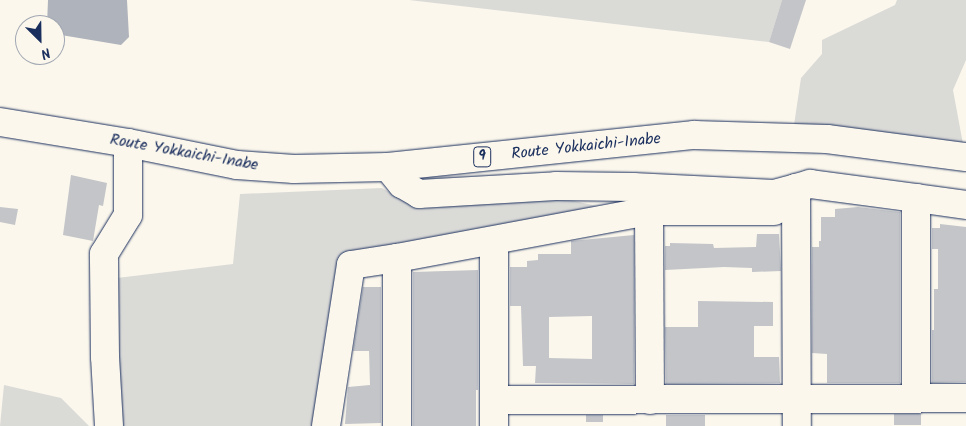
<!DOCTYPE html>
<style>
body{margin:0}
#map{position:relative;width:966px;height:426px;overflow:hidden;background:#fbf7ec;font-family:Kalam,sans-serif}
div>[style]{position:absolute}
[style*='--x']{left:calc(var(--x)*1px);top:calc(var(--y)*1px);width:calc(var(--w)*1px);rotate:calc(var(--a)*1deg)}
.green>*{inset:0;background:#dadad7}
.water>*{inset:0;background:#afb3bb}
.building>*{inset:0;background:#c3c5c9;transform-origin:0 0}
.roads{filter:drop-shadow(0 0 1px #1b2f5e) drop-shadow(0 0 1px #1b2f5e)}
.minor>*{height:28px;margin:-14px;padding:0 14px;transform-origin:14px;border-radius:14px;background:#fbf7ec}
.major>*{height:28px;margin:-14px;padding:0 14px;transform-origin:14px;border-radius:14px;background:#fbf7ec}
span{translate:-50% -50%;white-space:nowrap;text-align:center;line-height:1.15;-webkit-text-stroke:4px #fbf7ec;paint-order:stroke}
.shield-label span{padding:1px 4px;background:#fbf7ec;border:1px solid;border-radius:4px;-webkit-text-stroke-width:0}
.shield-label{font-size:15px;color:#1b2f5e;font-weight:700}
.street-label{font-size:16px;color:#1b2f5e}
.north{position:absolute;left:15px;top:15px;width:50px;height:50px;box-sizing:border-box;background:#fbf7ec;border:1px solid #a1a7b3;border-radius:50%;rotate:157deg;font-size:14px;font-weight:700;line-height:20px;text-align:center;color:#1b2f5e}
.north::after{content:'';display:block;margin:auto;width:18px;height:22px;background:#1b2f5e;clip-path:polygon(50% 0,100% 100%,50% 72%,0 100%)}
</style>
<div id="map">
<div class="green">
<div style="clip-path:polygon(409px 0,782px 0,769px 42px)"></div>
<div style="clip-path:polygon(897px 0,966px 0,966px 60px,953px 90px,963px 144px,794px 125px,801px 78px,822px 54px,822px 40px,895px 5px)"></div>
<div style="clip-path:polygon(382px 188px,419px 209px,556px 197px,606px 208px,349px 263px,325px 426px,120px 426px,117px 278px,233px 264px,240px 194px)"></div>
<div style="clip-path:polygon(4px 385px,61px 398px,89px 426px,0 426px)"></div>
</div>
<div class="water">
<div style="clip-path:polygon(48px 0,127px 0,129px 37px,121px 45px,55px 34px,55px 25px,47px 25px)"></div>
</div>
<div class="building">
<div style="clip-path:polygon(782px 0,806px 0,790px 49px,769px 42px)"></div>
<div style="clip-path:polygon(71px 175px,107px 183px,103px 206px,99px 205px,93px 241px,63px 235px)"></div>
<div style="clip-path:polygon(0 207px,18px 209px,15px 225px,0 222px)"></div>
<div style="clip-path:polygon(858px 207px,900px 212px,900px 383px,827px 383px,827px 354px,812px 353px,812px 247px,819px 247px,819px 241px,821px 241px,821px 217px,835px 217px,835px 209px)"></div>
<div style="clip-path:polygon(940px 224px,966px 227px,966px 382px,932px 383px,932px 330px,934px 330px,934px 289px,938px 289px,938px 249px,932px 249px,932px 228px,940px 228px)"></div>
<div style="clip-path:polygon(757px 234px,779px 234px,781px 271px,752px 272px,752px 268px,724px 267px,665px 270px,665px 246px,670px 246px,670px 243px,713px 244px,714px 248px,756px 247px)"></div>
<div style="clip-path:polygon(evenodd,634px 235px,634px 384px,535px 383px,536px 366px,523px 366px,521px 306px,510px 306px,510px 267px,527px 267px,527px 261px,538px 260px,538px 254px,571px 254px,571px 241px,634px 235px,592px 316px,592px 359px,549px 358px,549px 317px,592px 316px)"></div>
<div style="clip-path:polygon(478px 270px,478px 390px,476px 390px,476px 426px,413px 426px,413px 272px)"></div>
<div style="clip-path:polygon(363px 287px,381px 287px,381px 423px,345px 424px,348px 387px,370px 385px,369px 351px,353px 351px)"></div>
<div style="clip-path:polygon(698px 301px,773px 302px,773px 326px,754px 326px,754px 357px,779px 357px,780px 383px,666px 384px,665px 327px,698px 327px)"></div>
<div style="left:894px;top:414px;width:27px;height:11px"></div>
<div style="left:586px;top:415px;width:17px;height:7px"></div>
<div style="left:666px;top:415px;width:39px;height:11px"></div>
</div>
<div class="roads">
<div class="minor">
<div style="--x:388;--y:167;--w:22;--a:51"></div>
<div style="--x:402;--y:184;--w:20;--a:30"></div>
<div style="--x:419;--y:194;--w:137;--a:-3.3"></div>
<div style="--x:556;--y:186;--w:77;--a:0.7"></div>
<div style="--x:633;--y:187;--w:141;--a:2.8"></div>
<div style="--x:774;--y:194;--w:23;--a:-15"></div>
<div style="--x:796;--y:188;--w:238;--a:89.8"></div>
<div style="--x:796;--y:188;--w:15;--a:-16"></div>
<div style="--x:810;--y:184;--w:107;--a:7.5"></div>
<div style="--x:916;--y:198;--w:200;--a:90"></div>
<div style="--x:916;--y:198;--w:50;--a:8"></div>
<div style="--x:649;--y:211;--w:189;--a:89.7"></div>
<div style="--x:494;--y:241;--w:185;--a:90"></div>
<div style="--x:494;--y:400;--w:472;--a:-0.2"></div>
<div style="--x:109;--y:426;--w:69;--a:-93.3"></div>
<div style="--x:105;--y:357;--w:103;--a:-90.6"></div>
<div style="--x:104;--y:254;--w:46;--a:-58.4"></div>
<div style="--x:128;--y:215;--w:72;--a:-90"></div>
<div style="--x:326;--y:426;--w:163;--a:-81.2"></div>
<div style="--x:351;--y:265;--w:47;--a:-8.7"></div>
<div style="--x:397;--y:426;--w:168;--a:-90"></div>
<div style="--x:397;--y:258;--w:256;--a:-10.6"></div>
<div style="--x:649;--y:211;--w:125;--a:0"></div>
</div>
<div class="major">
<div style="--x:0;--y:122;--w:130;--a:9.3"></div>
<div style="--x:128;--y:143;--w:111;--a:11.4"></div>
<div style="--x:237;--y:165;--w:57;--a:4"></div>
<div style="--x:294;--y:169;--w:94;--a:-1.2"></div>
<div style="--x:388;--y:167;--w:308;--a:-6"></div>
<div style="--x:694;--y:135;--w:133;--a:1.7"></div>
<div style="--x:827;--y:139;--w:140;--a:7.4"></div>
</div>
</div>
<div class="shield-label">
<span style="left:482px;top:157px">9</span>
</div>
<div class="street-label">
<span style="left:586px;top:147px;rotate:-6deg">Route Yokkaichi-Inabe</span>
<span style="left:184px;top:153px;rotate:10deg">Route Yokkaichi-Inabe</span>
</div>
<div class="north">N</div>
</div>
